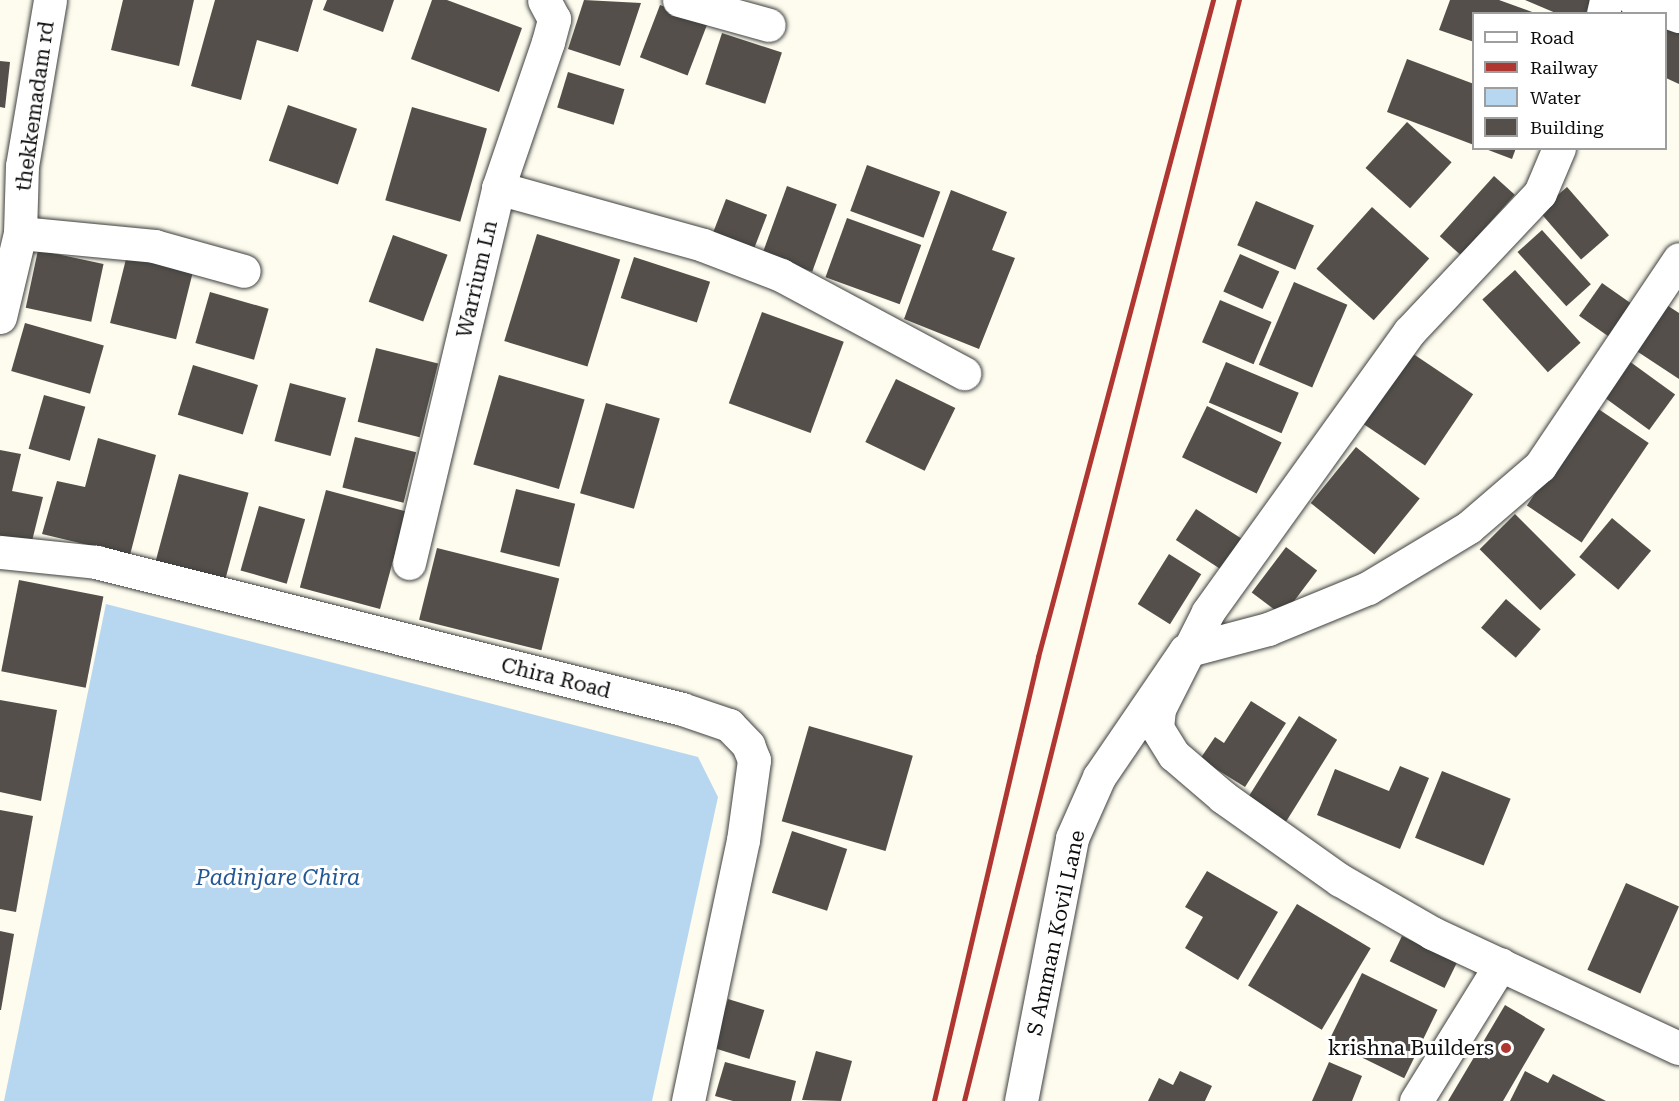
<!DOCTYPE html>
<style>
body{margin:0}
#map{position:relative;width:1679px;height:1101px;overflow:hidden;background:#fdfcee;font-family:"Roboto Serif",serif}
div>[style]{position:absolute}
[style*='--x']{left:calc(var(--x)*1px);top:calc(var(--y)*1px);width:calc(var(--w)*1px);rotate:calc(var(--a)*1deg)}
.water>*{inset:0;background:#b7d6f0}
.building>*{inset:0;background:#544f4a;transform-origin:0 0}
.roads{filter:drop-shadow(0 0 2px #404040) drop-shadow(0 0 2px #404040)}
.minor>*{height:33px;margin:-16.5px;padding:0 16.5px;transform-origin:16.5px;border-radius:16.5px;background:#fff}
.rail>*{height:4.5px;margin:-2.25px;padding:0 2.25px;transform-origin:2.25px;border-radius:2.25px;background:#b03632}
.dots>*{width:16px;height:16px;translate:-50% -50%;box-sizing:border-box;border:3px solid #fff;border-radius:50%}
span{translate:-50% -50%;white-space:nowrap;text-align:center;line-height:1.15;-webkit-text-stroke:6px #fff;paint-order:stroke}
.street-label{font-size:21px;color:#0d0d0d}
.poi-label{font-size:21px;color:#0d0d0d}
.right{translate:-100% -50%;text-align:right}
.water-label{font-size:22px;color:#225893;font-style:italic}
.legend{position:absolute;left:1472px;top:12px;width:195px;height:138px;box-sizing:border-box;background:#fff;border:2px solid #9e9e9e;margin:0;padding:8px 10px;list-style:none;font-size:18px;color:#0d0d0d}
.legend li{display:flex;align-items:center;gap:12px;height:30px}
.legend b{width:30px;border:2px solid #9e9e9e}
</style>
<div id="map">
<div class="water">
<div style="clip-path:polygon(106px 604px,698px 757px,718px 797px,652px 1101px,4px 1101px)"></div>
</div>
<div class="building">
<div style="clip-path:polygon(123px 0,194px 0,179px 66px,111px 50px)"></div>
<div style="clip-path:polygon(215px 0,313px 0,298px 52px,257px 40px,241px 100px,191px 86px)"></div>
<div style="clip-path:polygon(327px 0,394px 0,383px 32px,323px 10px)"></div>
<div style="clip-path:polygon(432px 0,447px 0,522px 28px,499px 92px,411px 59px)"></div>
<div style="clip-path:polygon(584px 0,641px 3px,620px 66px,568px 49px)"></div>
<div style="clip-path:polygon(1450px 0,1499px 0,1535px 13px,1474px 14px,1474px 42px,1439px 30px)"></div>
<div style="clip-path:polygon(1525px 0,1590px 0,1586px 14px,1558px 14px)"></div>
<div style="left:660px;top:5px;width:51px;height:56px;rotate:21deg"></div>
<div style="clip-path:polygon(1666px 26px,1679px 33px,1679px 84px,1666px 78px)"></div>
<div style="left:722px;top:33px;width:63px;height:54px;rotate:18deg"></div>
<div style="clip-path:polygon(1407px 59px,1474px 84px,1474px 145px,1387px 112px)"></div>
<div style="clip-path:polygon(0 61px,10px 62px,5px 108px,0 107px)"></div>
<div style="left:568px;top:72px;width:59px;height:37px;rotate:17deg"></div>
<div style="left:288px;top:105px;width:73px;height:59px;rotate:19deg"></div>
<div style="left:412px;top:107px;width:78px;height:97px;rotate:16deg"></div>
<div style="left:1407px;top:122px;width:60px;height:62px;rotate:42deg"></div>
<div style="clip-path:polygon(1483px 148px,1516px 148px,1512px 159px)"></div>
<div style="left:867px;top:165px;width:78px;height:49px;rotate:20deg"></div>
<div style="left:1494px;top:176px;width:28px;height:81px;rotate:42deg"></div>
<div style="left:787px;top:186px;width:53px;height:72px;rotate:20deg"></div>
<div style="left:1567px;top:187px;width:64px;height:37px;rotate:49deg"></div>
<div style="clip-path:polygon(951px 190px,1007px 212px,992px 250px,1015px 258px,979px 349px,904px 319px)"></div>
<div style="left:726px;top:199px;width:44px;height:41px;rotate:21deg"></div>
<div style="left:1256px;top:201px;width:63px;height:48px;rotate:23deg"></div>
<div style="left:1372px;top:207px;width:77px;height:83px;rotate:42deg"></div>
<div style="left:847px;top:218px;width:79px;height:63px;rotate:20deg"></div>
<div style="left:1542px;top:230px;width:73px;height:33px;rotate:48deg"></div>
<div style="left:537px;top:234px;width:87px;height:112px;rotate:17deg"></div>
<div style="left:393px;top:235px;width:58px;height:71px;rotate:20deg"></div>
<div style="left:38px;top:250px;width:67px;height:59px;rotate:12deg"></div>
<div style="left:1240px;top:254px;width:43px;height:41px;rotate:24deg"></div>
<div style="left:127px;top:255px;width:68px;height:70px;rotate:14deg"></div>
<div style="left:634px;top:257px;width:80px;height:43px;rotate:18deg"></div>
<div style="left:1515px;top:270px;width:98px;height:44px;rotate:48deg"></div>
<div style="left:1294px;top:282px;width:58px;height:90px;rotate:23deg"></div>
<div style="left:1602px;top:283px;width:40px;height:40px;rotate:35deg"></div>
<div style="left:210px;top:292px;width:61px;height:53px;rotate:16deg"></div>
<div style="left:1220px;top:300px;width:56px;height:46px;rotate:23deg"></div>
<div style="clip-path:polygon(1662px 302px,1679px 313px,1679px 379px,1632px 348px)"></div>
<div style="left:762px;top:312px;width:87px;height:97px;rotate:20deg"></div>
<div style="left:25px;top:323px;width:82px;height:50px;rotate:16deg"></div>
<div style="left:376px;top:348px;width:64px;height:76px;rotate:14deg"></div>
<div style="left:1406px;top:349px;width:81px;height:86px;rotate:34deg"></div>
<div style="left:1629px;top:361px;width:57px;height:44px;rotate:36deg"></div>
<div style="left:1226px;top:362px;width:79px;height:44px;rotate:23deg"></div>
<div style="left:193px;top:365px;width:68px;height:52px;rotate:17deg"></div>
<div style="left:499px;top:375px;width:89px;height:93px;rotate:16deg"></div>
<div style="left:896px;top:379px;width:66px;height:70px;rotate:26deg"></div>
<div style="left:290px;top:383px;width:58px;height:60px;rotate:15deg"></div>
<div style="left:44px;top:395px;width:43px;height:56px;rotate:16deg"></div>
<div style="left:606px;top:403px;width:56px;height:94px;rotate:16deg"></div>
<div style="left:1207px;top:406px;width:83px;height:57px;rotate:26deg"></div>
<div style="left:1594px;top:406px;width:66px;height:120px;rotate:34deg"></div>
<div style="left:355px;top:437px;width:63px;height:52px;rotate:14deg"></div>
<div style="clip-path:polygon(98px 438px,156px 455px,130px 555px,42px 534px,57px 481px,85px 487px)"></div>
<div style="left:1356px;top:447px;width:82px;height:72px;rotate:39deg"></div>
<div style="clip-path:polygon(0 450px,21px 454px,12px 491px,43px 497px,32px 541px,0 536px)"></div>
<div style="left:179px;top:474px;width:72px;height:91px;rotate:15deg"></div>
<div style="left:516px;top:489px;width:61px;height:65px;rotate:14deg"></div>
<div style="left:326px;top:490px;width:83px;height:101px;rotate:15deg"></div>
<div style="left:259px;top:506px;width:48px;height:67px;rotate:16deg"></div>
<div style="left:1196px;top:509px;width:54px;height:37px;rotate:33deg"></div>
<div style="left:1515px;top:514px;width:86px;height:50px;rotate:45deg"></div>
<div style="left:1612px;top:518px;width:51px;height:51px;rotate:40deg"></div>
<div style="left:1286px;top:547px;width:39px;height:57px;rotate:37deg"></div>
<div style="left:437px;top:548px;width:126px;height:74px;rotate:14deg"></div>
<div style="left:1169px;top:554px;width:38px;height:59px;rotate:32deg"></div>
<div style="left:19px;top:580px;width:86px;height:93px;rotate:11deg"></div>
<div style="left:1506px;top:599px;width:46px;height:38px;rotate:41deg"></div>
<div style="clip-path:polygon(0 700px,57px 710px,41px 801px,0 792px)"></div>
<div style="clip-path:polygon(1251px 701px,1286px 723px,1245px 787px,1200px 759px,1215px 737px,1224px 743px)"></div>
<div style="left:1299px;top:716px;width:45px;height:99px;rotate:32deg"></div>
<div style="left:809px;top:726px;width:108px;height:99px;rotate:16deg"></div>
<div style="clip-path:polygon(1400px 766px,1429px 778px,1400px 849px,1317px 815px,1335px 769px,1389px 791px)"></div>
<div style="left:1442px;top:771px;width:74px;height:72px;rotate:22deg"></div>
<div style="clip-path:polygon(0 810px,33px 816px,16px 912px,0 909px)"></div>
<div style="left:792px;top:831px;width:58px;height:65px;rotate:18deg"></div>
<div style="clip-path:polygon(1207px 871px,1278px 912px,1238px 980px,1185px 948px,1203px 917px,1185px 907px)"></div>
<div style="left:1626px;top:883px;width:58px;height:95px;rotate:24deg"></div>
<div style="left:1297px;top:904px;width:86px;height:95px;rotate:31deg"></div>
<div style="clip-path:polygon(0 931px,14px 934px,1px 1010px,0 1010px)"></div>
<div style="left:1402px;top:936px;width:61px;height:28px;rotate:26deg"></div>
<div style="left:1362px;top:973px;width:84px;height:76px;rotate:26deg"></div>
<div style="left:728px;top:999px;width:38px;height:51px;rotate:17deg"></div>
<div style="clip-path:polygon(1505px 1005px,1545px 1029px,1503px 1101px,1448px 1101px)"></div>
<div style="clip-path:polygon(816px 1051px,852px 1061px,841px 1101px,802px 1100px)"></div>
<div style="clip-path:polygon(725px 1062px,796px 1081px,791px 1101px,733px 1101px,715px 1096px)"></div>
<div style="clip-path:polygon(1329px 1062px,1362px 1076px,1352px 1101px,1312px 1101px)"></div>
<div style="clip-path:polygon(1180px 1071px,1212px 1086px,1205px 1101px,1148px 1101px,1159px 1078px,1173px 1085px)"></div>
<div style="clip-path:polygon(1525px 1071px,1548px 1083px,1553px 1074px,1606px 1101px,1510px 1101px)"></div>
</div>
<div class="roads">
<div class="minor">
<div style="--x:679;--y:0;--w:93;--a:15.5"></div>
<div style="--x:1634;--y:0;--w:48;--a:19.6"></div>
<div style="--x:1603;--y:14;--w:14;--a:-78"></div>
<div style="--x:1559;--y:148;--w:49;--a:112.9"></div>
<div style="--x:1540;--y:193;--w:191;--a:133.3"></div>
<div style="--x:1409;--y:332;--w:345;--a:125.7"></div>
<div style="--x:1208;--y:612;--w:109;--a:116.8"></div>
<div style="--x:1159;--y:709;--w:19;--a:96"></div>
<div style="--x:1157;--y:728;--w:32;--a:58"></div>
<div style="--x:1174;--y:755;--w:65;--a:40.6"></div>
<div style="--x:1223;--y:797;--w:143;--a:35.4"></div>
<div style="--x:1340;--y:880;--w:106;--a:29.9"></div>
<div style="--x:1432;--y:933;--w:272;--a:25"></div>
<div style="--x:498;--y:188;--w:213;--a:15.5"></div>
<div style="--x:703;--y:245;--w:84;--a:21"></div>
<div style="--x:781;--y:275;--w:208;--a:28.2"></div>
<div style="--x:20;--y:233;--w:135;--a:5.5"></div>
<div style="--x:154;--y:246;--w:93;--a:15.5"></div>
<div style="--x:0;--y:317;--w:86;--a:-76.6"></div>
<div style="--x:20;--y:233;--w:67;--a:-88.3"></div>
<div style="--x:22;--y:166;--w:168;--a:-80.4"></div>
<div style="--x:0;--y:552;--w:97;--a:5.9"></div>
<div style="--x:96;--y:562;--w:604;--a:14.08"></div>
<div style="--x:682;--y:709;--w:50;--a:18.8"></div>
<div style="--x:729;--y:725;--w:28;--a:46"></div>
<div style="--x:748;--y:745;--w:16;--a:68"></div>
<div style="--x:754;--y:760;--w:81;--a:97.8"></div>
<div style="--x:743;--y:840;--w:267;--a:101.9"></div>
<div style="--x:409;--y:563;--w:385;--a:-76.6"></div>
<div style="--x:498;--y:188;--w:154;--a:-71.1"></div>
<div style="--x:548;--y:42;--w:24;--a:-75"></div>
<div style="--x:554;--y:19;--w:21;--a:-118"></div>
<div style="--x:1021;--y:1101;--w:268;--a:-79"></div>
<div style="--x:1072;--y:838;--w:67;--a:-66.1"></div>
<div style="--x:1099;--y:777;--w:153;--a:-55.7"></div>
<div style="--x:1185;--y:651;--w:86;--a:-14.8"></div>
<div style="--x:1268;--y:629;--w:108;--a:-22.3"></div>
<div style="--x:1368;--y:588;--w:118;--a:-31.1"></div>
<div style="--x:1469;--y:527;--w:94;--a:-40.7"></div>
<div style="--x:1540;--y:466;--w:249;--a:-56.1"></div>
<div style="--x:1416;--y:1101;--w:161;--a:-58.2"></div>
</div>
</div>
<div class="rail">
<div style="--x:934;--y:1101;--w:456;--a:-76.8"></div>
<div style="--x:1038;--y:657;--w:680;--a:-75.08"></div>
<div style="--x:964;--y:1101;--w:1135;--a:-75.98"></div>
</div>
<div class="dots">
<div style="left:1506px;top:1048px;background:#b03632"></div>
</div>
<div class="street-label">
<span style="left:35px;top:106px;rotate:-82deg">thekkemadam rd</span>
<span style="left:477px;top:279px;rotate:-77deg">Warrium Ln</span>
<span style="left:556px;top:678px;rotate:14deg">Chira Road</span>
<span style="left:1056px;top:933px;rotate:-78deg">S Amman Kovil Lane</span>
</div>
<div class="poi-label">
<span class="right" style="left:1494px;top:1048px">krishna Builders</span>
</div>
<div class="water-label">
<span style="left:278px;top:878px">Padinjare Chira</span>
</div>
<ul class="legend">
<li><b style="height:8px;background:#fff"></b>Road</li>
<li><b style="height:8px;background:#b03632"></b>Railway</li>
<li><b style="height:16px;background:#b7d6f0"></b>Water</li>
<li><b style="height:16px;background:#544f4a"></b>Building</li>
</ul>
</div>
